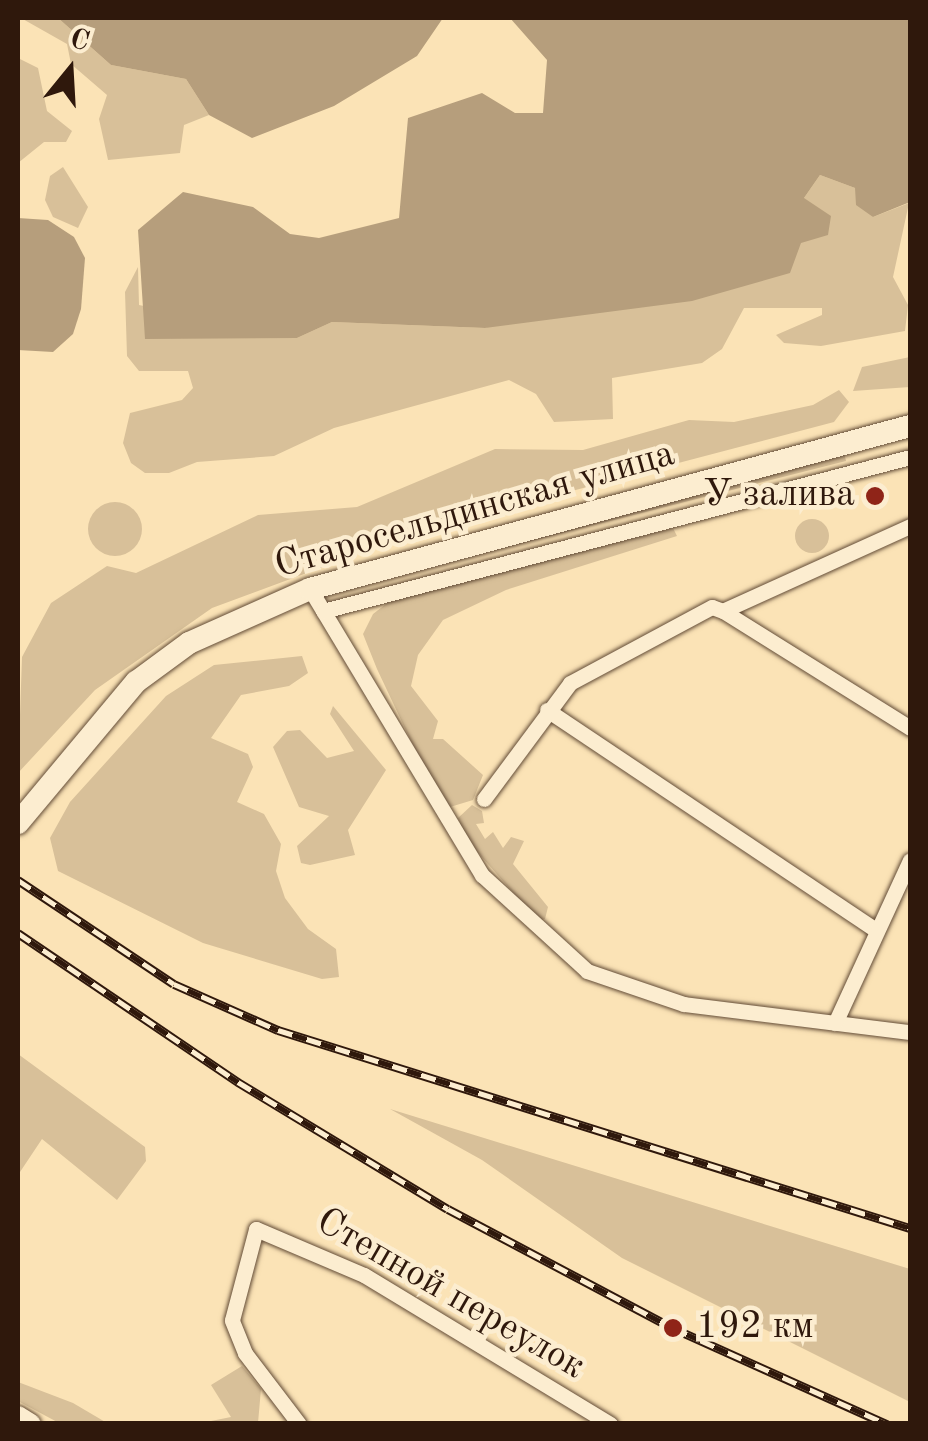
<!DOCTYPE html>
<meta charset="utf-8">
<style>
body{margin:0}
#map{position:relative;width:928px;height:1441px;overflow:hidden;background:#fbe3b6;font-family:"Old Standard TT",serif}
div>[style]{position:absolute}
[style*='--x']{left:calc(var(--x)*1px);top:calc(var(--y)*1px);width:calc(var(--w)*1px);rotate:calc(var(--a)*1deg)}
.green>*{inset:0;background:#d8c099}
.round{border-radius:50%}
.water>*{inset:0;background:#b69e7c}
.roads{filter:drop-shadow(0 0 2px #624b36) drop-shadow(0 0 2px #624b36)}
.minor>*{height:15px;margin:-7.5px;padding:0 7.5px;transform-origin:7.5px;border-radius:7.5px;background:#fcedd0}
.tertiary>*{height:20px;margin:-10px;padding:0 10px;transform-origin:10px;border-radius:10px;background:#fcedd0}
.secondary>*{height:22px;margin:-11px;padding:0 11px;transform-origin:11px;border-radius:11px;background:#fcedd0}
.rail>*{height:9px;margin-top:-4.5px;transform-origin:0;background:repeating-linear-gradient(90deg,#fcedd0 0 15px,#2f180c 0 30px);box-sizing:border-box;border-block:2px solid #2f180c}
.dots>*{width:28px;height:28px;translate:-50% -50%;box-sizing:border-box;border:5px solid #fcedd0;border-radius:50%}
span{translate:-50% -50%;white-space:nowrap;text-align:center;line-height:1.15;-webkit-text-stroke:9px #fcedd0;paint-order:stroke}
.poi-label{font-size:38px;color:#2f180c}
.right{translate:-100% -50%;text-align:right}
.left{translate:0 -50%;text-align:left}
.street-label{font-size:38px;color:#2f180c}
.frame{position:absolute;inset:0;border:20px solid #2f180c;pointer-events:none}
.north{position:absolute;left:20px;top:20px;width:100px;height:100px;-webkit-text-stroke:8px #fcedd0;paint-order:stroke;rotate:18deg;font-size:28px;font-weight:700;line-height:40px;text-align:center;color:#2f180c}
.north::after{content:'';display:block;margin:auto;width:35px;height:45px;background:#2f180c;clip-path:polygon(50% 0,100% 100%,50% 72%,0 100%)}
</style>
<div id="map">
<div class="green">
<div style="clip-path:polygon(21px 18px,58px 18px,111px 65px,186px 79px,209px 115px,184px 125px,180px 153px,108px 160px,99px 119px,107px 95px,71px 64px,67px 44px)"></div>
<div style="clip-path:polygon(18px 58px,38px 68px,47px 111px,72px 131px,66px 142px,44px 142px,18px 163px)"></div>
<div style="clip-path:polygon(63px 167px,88px 207px,78px 228px,53px 217px,45px 200px,50px 176px)"></div>
<div style="clip-path:polygon(820px 175px,855px 188px,873px 217px,909px 203px,893px 277px,908px 305px,905px 331px,821px 346px,784px 343px,776px 335px,822px 315px,822px 308px,744px 308px,722px 349px,702px 363px,612px 378px,613px 419px,554px 422px,536px 394px,509px 380px,334px 428px,274px 456px,197px 462px,169px 473px,145px 473px,131px 463px,123px 443px,130px 413px,182px 400px,193px 388px,188px 371px,139px 371px,127px 356px,125px 292px,138px 267px,139px 305px,297px 338px,332px 322px,485px 328px,804px 198px)"></div>
<div style="clip-path:polygon(910px 357px,910px 387px,853px 391px,862px 367px)"></div>
<div style="clip-path:polygon(839px 390px,849px 402px,834px 422px,420px 531px,212px 608px,95px 690px,18px 773px,22px 657px,51px 603px,107px 566px,136px 573px,258px 515px,357px 507px,495px 449px,583px 450px,689px 420px,734px 422px,813px 405px)"></div>
<div style="clip-path:polygon(843px 448px,846px 461px,394px 576px)"></div>
<div class="round" style="left:88px;top:502px;width:54px;height:54px"></div>
<div class="round" style="left:795px;top:519px;width:34px;height:34px"></div>
<div style="clip-path:polygon(673px 528px,677px 536px,506px 590px,443px 620px,418px 655px,411px 686px,438px 721px,433px 739px,443px 739px,483px 775px,473px 800px,450px 807px,436px 794px,377px 669px,363px 634px,373px 614px,390px 601px)"></div>
<div style="clip-path:polygon(302px 656px,308px 673px,289px 686px,241px 695px,211px 738px,248px 754px,253px 767px,237px 802px,264px 814px,281px 844px,276px 871px,285px 898px,308px 929px,336px 949px,339px 977px,322px 979px,203px 943px,58px 871px,50px 838px,70px 802px,166px 696px,214px 665px)"></div>
<div style="clip-path:polygon(333px 706px,386px 770px,348px 830px,355px 855px,310px 865px,301px 863px,297px 846px,329px 816px,299px 807px,273px 747px,287px 731px,300px 730px,327px 758px,354px 751px,330px 714px)"></div>
<div style="clip-path:polygon(472px 805px,482px 811px,484px 823px,476px 824px,485px 839px,493px 832px,503px 848px,511px 837px,524px 841px,513px 864px,548px 907px,545px 919px,538px 921px,466px 839px,458px 818px)"></div>
<div style="clip-path:polygon(18px 1054px,145px 1147px,146px 1161px,117px 1200px,42px 1139px,18px 1175px)"></div>
<div style="clip-path:polygon(390px 1109px,910px 1269px,910px 1402px,622px 1258px,482px 1160px)"></div>
<div style="clip-path:polygon(242px 1366px,261px 1389px,258px 1423px,201px 1423px,231px 1417px,211px 1385px)"></div>
<div style="clip-path:polygon(18px 1382px,73px 1403px,107px 1423px,59px 1423px,18px 1401px)"></div>
</div>
<div class="water">
<div style="clip-path:polygon(58px 18px,443px 18px,417px 56px,334px 106px,252px 138px,209px 115px,186px 79px,111px 65px)"></div>
<div style="clip-path:polygon(510px 18px,910px 18px,910px 202px,873px 217px,856px 205px,855px 188px,820px 175px,804px 198px,831px 216px,828px 235px,801px 243px,790px 273px,692px 301px,485px 328px,332px 322px,297px 338px,145px 339px,138px 230px,183px 192px,253px 207px,290px 234px,319px 238px,399px 218px,408px 118px,482px 93px,515px 113px,543px 113px,547px 60px)"></div>
<div style="clip-path:polygon(18px 218px,48px 220px,74px 237px,85px 258px,81px 309px,73px 334px,53px 352px,18px 350px)"></div>
</div>
<div class="roads">
<div class="minor">
<div style="--x:910;--y:526;--w:205;--a:155.6"></div>
<div style="--x:723;--y:611;--w:221;--a:32"></div>
<div style="--x:310;--y:589;--w:334;--a:59"></div>
<div style="--x:482;--y:875;--w:142;--a:42.4"></div>
<div style="--x:587;--y:971;--w:102;--a:18.8"></div>
<div style="--x:684;--y:1004;--w:228;--a:7.1"></div>
<div style="--x:323;--y:611;--w:607;--a:-14.7"></div>
<div style="--x:547;--y:710;--w:394;--a:33.8"></div>
<div style="--x:484;--y:799;--w:144;--a:-53.4"></div>
<div style="--x:570;--y:683;--w:161;--a:-28.2"></div>
<div style="--x:712;--y:607;--w:12;--a:20"></div>
<div style="--x:835;--y:1023;--w:179;--a:-65.3"></div>
<div style="--x:299;--y:1424;--w:89;--a:-127.3"></div>
<div style="--x:245;--y:1353;--w:35;--a:-112"></div>
<div style="--x:232;--y:1320;--w:94;--a:-75.2"></div>
<div style="--x:256;--y:1229;--w:117;--a:23.1"></div>
<div style="--x:364;--y:1275;--w:288;--a:31.2"></div>
</div>
<div class="tertiary">
<div style="--x:18;--y:1416;--w:15;--a:32"></div>
</div>
<div class="secondary">
<div style="--x:18;--y:823;--w:184;--a:-50.1"></div>
<div style="--x:136;--y:682;--w:66;--a:-36.3"></div>
<div style="--x:189;--y:643;--w:133;--a:-24.1"></div>
<div style="--x:310;--y:589;--w:622;--a:-15.2"></div>
</div>
</div>
<div class="rail">
<div style="--x:18;--y:880;--w:187;--a:33.7"></div>
<div style="--x:174;--y:984;--w:114;--a:23.9"></div>
<div style="--x:278;--y:1030;--w:662;--a:17.4"></div>
<div style="--x:18;--y:933;--w:266;--a:34.1"></div>
<div style="--x:238;--y:1082;--w:245;--a:31.2"></div>
<div style="--x:448;--y:1209;--w:255;--a:27.9"></div>
<div style="--x:673;--y:1328;--w:235;--a:24.2"></div>
</div>
<div class="dots">
<div style="left:875px;top:496px;background:#8f2418"></div>
<div style="left:673px;top:1328px;background:#8f2418"></div>
</div>
<div class="poi-label">
<span class="right" style="left:855px;top:496px">У залива</span>
<span class="left" style="left:696px;top:1328px">192 км</span>
</div>
<div class="street-label">
<span style="left:475px;top:511px;rotate:-16deg">Старосельдинская улица</span>
<span style="left:450px;top:1295px;rotate:30deg">Степной переулок</span>
</div>
<div class="frame"></div>
<div class="north">С</div>
</div>
